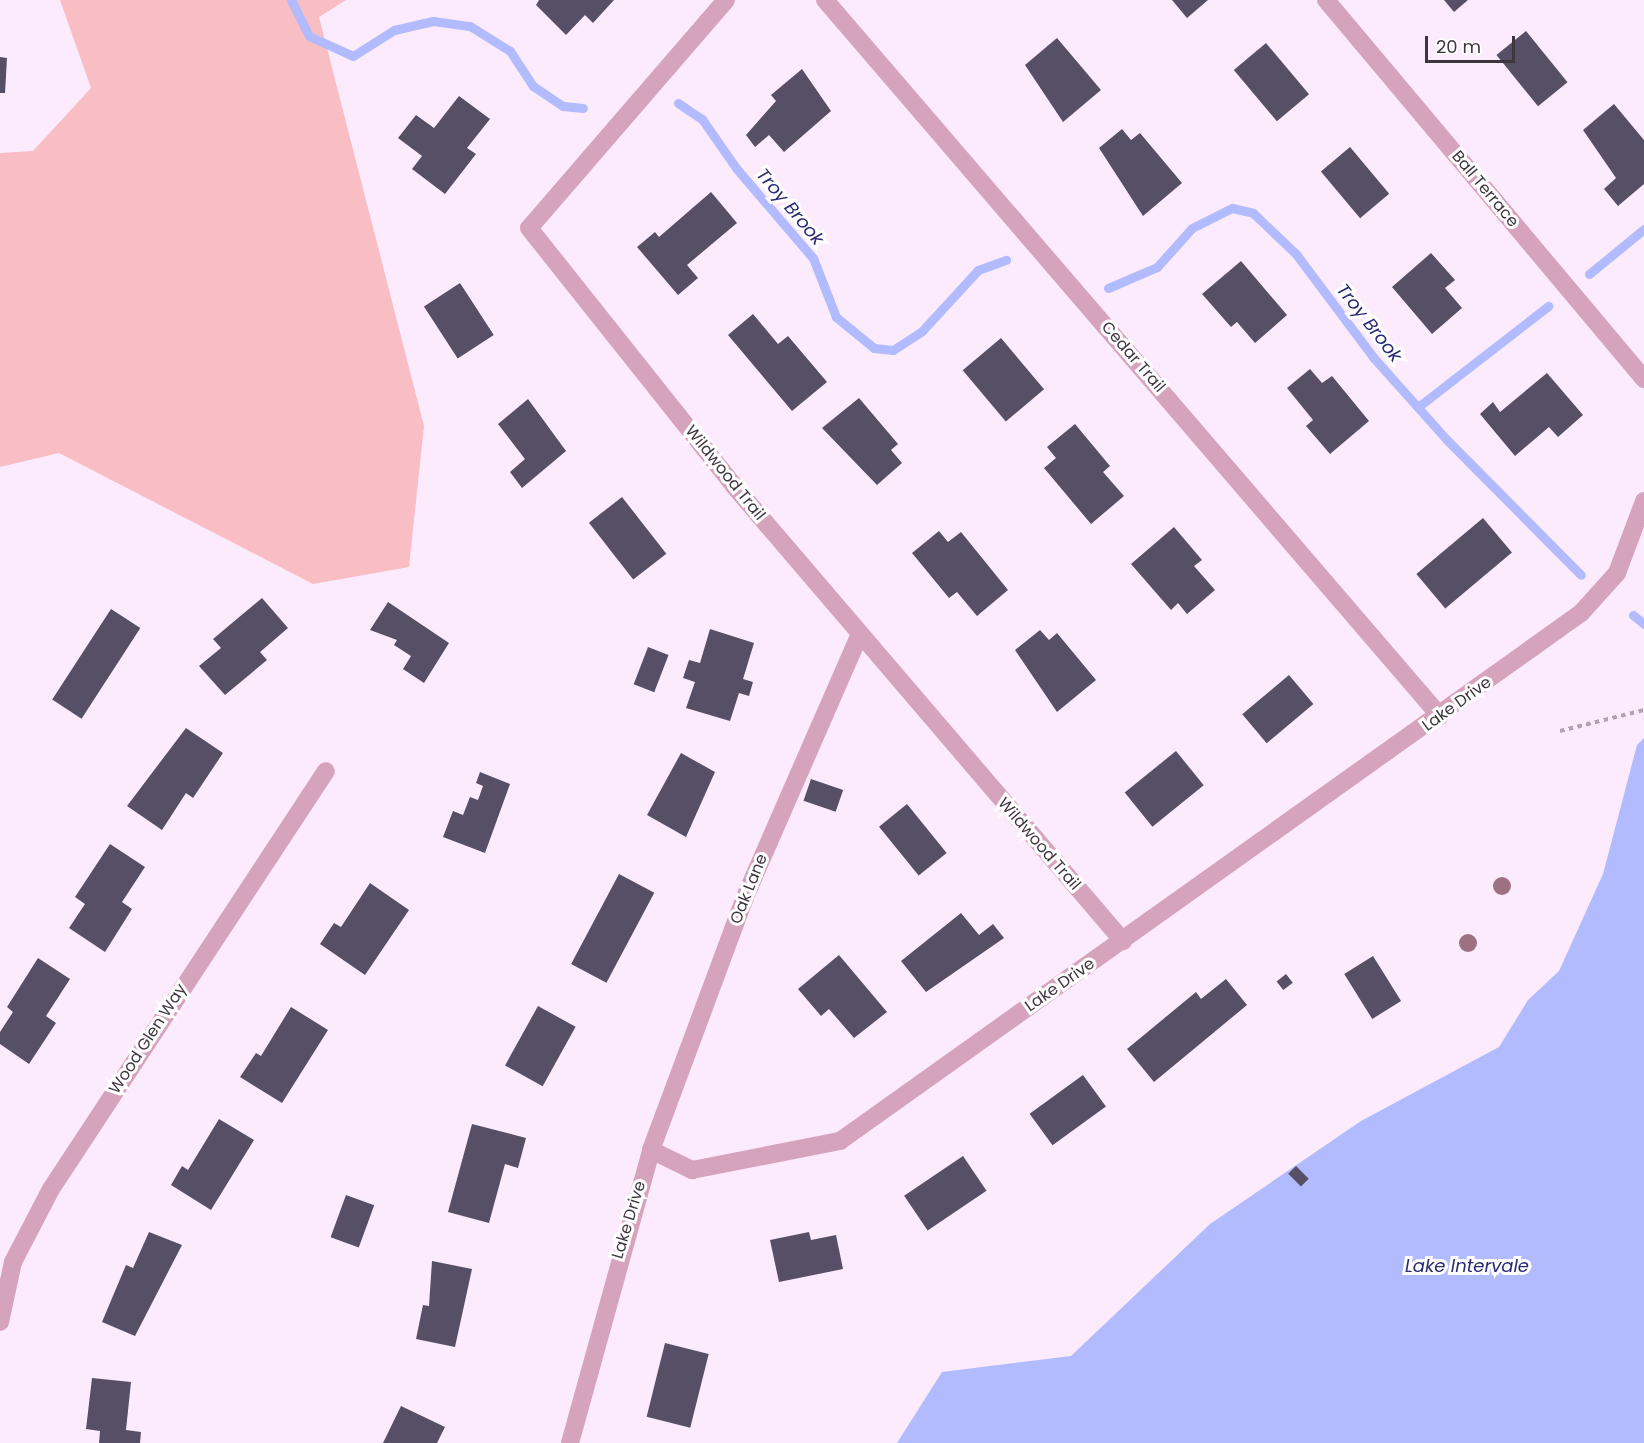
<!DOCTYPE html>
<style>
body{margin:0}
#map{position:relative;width:1644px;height:1443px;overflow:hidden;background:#fcebfd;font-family:Poppins,sans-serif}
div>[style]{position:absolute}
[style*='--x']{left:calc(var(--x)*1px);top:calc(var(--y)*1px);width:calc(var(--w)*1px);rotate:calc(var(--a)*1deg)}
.green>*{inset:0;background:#f8bec4}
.water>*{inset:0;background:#b1bbfd}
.stream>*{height:9px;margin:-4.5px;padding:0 4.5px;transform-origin:4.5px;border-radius:4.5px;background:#b1bbfd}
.building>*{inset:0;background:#574f66;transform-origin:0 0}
.path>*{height:4px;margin-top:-2px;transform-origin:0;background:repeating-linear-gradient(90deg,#b0a2b1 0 4.5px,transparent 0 9px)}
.minor>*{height:18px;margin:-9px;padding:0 9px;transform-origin:9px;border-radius:9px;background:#d6a3bc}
.trees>*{width:18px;height:18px;margin:-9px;border-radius:50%;background:#9d7082}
span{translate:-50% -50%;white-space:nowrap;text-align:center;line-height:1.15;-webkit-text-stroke:6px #fefefe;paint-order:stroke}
.street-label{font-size:16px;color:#3e353e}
.water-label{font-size:18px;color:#292a73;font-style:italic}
.scale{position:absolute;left:1425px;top:36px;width:90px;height:27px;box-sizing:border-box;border:3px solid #3e353e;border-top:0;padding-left:8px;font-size:18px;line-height:21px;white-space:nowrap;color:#3e353e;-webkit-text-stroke:4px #fefefe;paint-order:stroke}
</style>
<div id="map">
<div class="green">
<div style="clip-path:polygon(60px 0,346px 0,319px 17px,424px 426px,409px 567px,313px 584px,59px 453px,0 467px,0 153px,33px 151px,91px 88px)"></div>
</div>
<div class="water">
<div style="clip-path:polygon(1644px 738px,1644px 1443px,897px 1443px,942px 1372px,1071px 1356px,1210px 1224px,1361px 1121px,1499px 1047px,1528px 1000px,1559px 971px,1603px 874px,1637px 745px)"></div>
</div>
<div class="stream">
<div style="--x:291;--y:0;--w:40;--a:63.4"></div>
<div style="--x:309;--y:36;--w:48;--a:24.4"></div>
<div style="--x:353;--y:56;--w:49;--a:-32.4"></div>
<div style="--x:394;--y:30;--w:40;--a:-13"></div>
<div style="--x:433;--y:21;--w:37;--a:8"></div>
<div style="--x:470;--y:26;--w:47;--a:32"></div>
<div style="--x:510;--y:51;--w:42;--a:56.7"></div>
<div style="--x:533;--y:86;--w:36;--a:34"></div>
<div style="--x:563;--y:106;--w:20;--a:6"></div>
<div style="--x:678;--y:103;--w:29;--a:34"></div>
<div style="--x:702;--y:119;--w:60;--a:55.2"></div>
<div style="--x:736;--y:168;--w:118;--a:49.5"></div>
<div style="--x:813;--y:258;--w:63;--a:68.7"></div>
<div style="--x:836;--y:317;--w:49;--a:39.2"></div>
<div style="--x:874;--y:348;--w:19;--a:6"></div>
<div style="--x:893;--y:350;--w:35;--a:-33"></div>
<div style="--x:922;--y:331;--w:83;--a:-47.4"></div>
<div style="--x:978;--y:270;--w:30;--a:-20"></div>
<div style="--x:1589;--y:274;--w:71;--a:-39.3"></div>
<div style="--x:1108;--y:288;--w:53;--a:-23.2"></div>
<div style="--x:1157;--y:267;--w:52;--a:-48.1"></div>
<div style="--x:1192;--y:228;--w:45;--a:-26.6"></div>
<div style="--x:1232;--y:208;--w:22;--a:13"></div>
<div style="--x:1253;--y:213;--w:59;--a:43.6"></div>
<div style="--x:1296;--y:254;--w:129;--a:53.2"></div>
<div style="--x:1373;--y:357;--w:111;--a:48.3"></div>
<div style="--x:1447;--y:440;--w:190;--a:45.2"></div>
<div style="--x:1418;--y:407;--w:165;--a:-37.8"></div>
<div style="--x:1633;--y:615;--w:14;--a:39"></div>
</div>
<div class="building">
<div style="clip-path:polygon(539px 0,614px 0,593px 23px,585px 15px,566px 35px,536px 5px)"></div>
<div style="clip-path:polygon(1172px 0,1208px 0,1187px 18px)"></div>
<div style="clip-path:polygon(1444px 0,1468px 0,1454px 12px)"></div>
<div style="left:1526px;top:31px;width:66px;height:38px;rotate:51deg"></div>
<div style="clip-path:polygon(1057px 38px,1101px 90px,1063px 122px,1025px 65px)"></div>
<div style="left:1266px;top:43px;width:67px;height:42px;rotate:50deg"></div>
<div style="clip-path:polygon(0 57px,7px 58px,5px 93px,0 93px)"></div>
<div style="clip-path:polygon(802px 69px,831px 111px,784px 152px,769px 135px,755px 147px,746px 135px,776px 101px,771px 95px)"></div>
<div style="clip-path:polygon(459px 96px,490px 119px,467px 148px,476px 154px,445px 194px,412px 169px,422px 156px,398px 138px,416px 115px,434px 128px)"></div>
<div style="clip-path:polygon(1614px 104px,1644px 140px,1644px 184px,1618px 206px,1604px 189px,1616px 178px,1583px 130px)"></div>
<div style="clip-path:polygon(1122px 129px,1131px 140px,1140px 133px,1182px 183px,1143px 216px,1099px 148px)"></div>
<div style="left:1350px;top:147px;width:61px;height:38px;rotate:50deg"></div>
<div style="clip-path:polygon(711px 192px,737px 223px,687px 265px,698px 278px,678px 295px,637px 247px,655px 232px,659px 237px)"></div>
<div style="clip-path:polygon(1431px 253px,1455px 280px,1445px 288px,1462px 308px,1432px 334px,1392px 287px)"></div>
<div style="clip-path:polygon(1241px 261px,1287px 315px,1255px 343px,1237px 322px,1231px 327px,1202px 294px)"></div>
<div style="left:460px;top:283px;width:62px;height:43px;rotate:57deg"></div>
<div style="clip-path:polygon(753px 314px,778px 344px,788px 336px,827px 382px,792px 411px,728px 335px)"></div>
<div style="left:1001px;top:338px;width:67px;height:50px;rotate:50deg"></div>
<div style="clip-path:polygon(1310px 369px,1322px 383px,1332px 376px,1369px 421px,1330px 454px,1306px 426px,1313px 420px,1287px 388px)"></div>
<div style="clip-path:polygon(1547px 373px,1583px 415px,1558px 437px,1549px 427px,1515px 456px,1480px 414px,1493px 402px,1500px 412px)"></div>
<div style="clip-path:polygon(859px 398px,898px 444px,891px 450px,902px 463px,877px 485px,822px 428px)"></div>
<div style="clip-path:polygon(528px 399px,566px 451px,522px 488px,510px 472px,525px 459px,498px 424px)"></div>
<div style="clip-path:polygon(1075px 424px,1110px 466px,1103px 472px,1124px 496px,1091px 524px,1044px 468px,1056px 458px,1047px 447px)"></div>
<div style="left:622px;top:497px;width:72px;height:42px;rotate:52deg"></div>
<div style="left:1483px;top:518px;width:45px;height:87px;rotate:50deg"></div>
<div style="clip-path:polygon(1174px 527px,1202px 560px,1194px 566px,1215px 590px,1187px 614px,1178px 603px,1171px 610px,1131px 564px)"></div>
<div style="clip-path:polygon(939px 531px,948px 542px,961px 532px,1008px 590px,977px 616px,957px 592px,949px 598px,912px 553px)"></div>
<div style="clip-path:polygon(262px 598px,288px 628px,260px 652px,267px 660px,225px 695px,199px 666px,221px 648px,213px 639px)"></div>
<div style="clip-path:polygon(388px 602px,449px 643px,424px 683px,403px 669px,411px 656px,394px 645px,397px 640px,370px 630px)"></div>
<div style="left:111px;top:609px;width:35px;height:108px;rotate:33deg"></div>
<div style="clip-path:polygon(710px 629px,754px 643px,743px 679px,753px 682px,749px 696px,739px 693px,730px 721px,686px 708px,695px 682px,683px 678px,689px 660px,700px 663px)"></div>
<div style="clip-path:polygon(1040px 630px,1049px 640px,1057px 633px,1096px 680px,1057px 712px,1015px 650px)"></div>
<div style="left:648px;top:647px;width:22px;height:40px;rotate:21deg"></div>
<div style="left:1289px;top:675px;width:38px;height:61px;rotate:50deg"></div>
<div style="clip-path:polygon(186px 728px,223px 753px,193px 798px,186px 793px,162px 830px,127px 806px)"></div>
<div style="left:1176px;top:751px;width:44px;height:66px;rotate:51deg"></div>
<div style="clip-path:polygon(681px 753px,715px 772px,686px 837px,647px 815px)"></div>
<div style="clip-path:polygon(480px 772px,510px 784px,485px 853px,443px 837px,453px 811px,463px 815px,470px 797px,478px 800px,483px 786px,476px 783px)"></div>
<div style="left:811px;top:779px;width:34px;height:23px;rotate:19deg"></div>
<div style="left:907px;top:804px;width:63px;height:36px;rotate:51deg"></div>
<div style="clip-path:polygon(110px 844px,145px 867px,122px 902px,132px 909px,105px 952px,69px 928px,85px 904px,75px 897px)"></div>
<div style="left:619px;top:874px;width:40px;height:102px;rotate:28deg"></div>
<div style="clip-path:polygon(370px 883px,409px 910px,365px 975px,320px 944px,334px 923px,341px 927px)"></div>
<div style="clip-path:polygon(961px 913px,979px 935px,993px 924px,1004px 938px,926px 992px,901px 961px)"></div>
<div style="clip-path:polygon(839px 955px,887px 1012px,854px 1038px,829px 1009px,821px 1016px,798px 989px)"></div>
<div style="left:1373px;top:956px;width:53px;height:34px;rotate:58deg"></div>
<div style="clip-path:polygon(38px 958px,70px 979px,46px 1016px,56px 1023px,29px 1064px,0 1044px,0 1032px,13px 1012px,7px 1007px)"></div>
<div style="left:1286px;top:974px;width:11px;height:12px;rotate:52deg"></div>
<div style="clip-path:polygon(1226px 979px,1247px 1005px,1154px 1082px,1127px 1049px,1196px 992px,1201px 999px)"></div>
<div style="left:538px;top:1006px;width:43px;height:68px;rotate:29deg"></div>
<div style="clip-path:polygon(291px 1007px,328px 1030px,282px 1103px,240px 1077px,256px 1053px,261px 1056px)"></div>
<div style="left:1083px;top:1075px;width:39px;height:66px;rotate:54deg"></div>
<div style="clip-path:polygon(219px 1119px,254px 1140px,211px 1210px,171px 1185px,182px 1166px,188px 1170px)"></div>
<div style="clip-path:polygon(472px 1124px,526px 1138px,518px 1168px,505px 1164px,489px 1223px,448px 1212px)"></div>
<div style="left:963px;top:1156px;width:42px;height:71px;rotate:56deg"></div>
<div style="left:1296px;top:1166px;width:18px;height:11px;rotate:45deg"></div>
<div style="left:346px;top:1195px;width:30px;height:45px;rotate:20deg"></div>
<div style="clip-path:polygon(149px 1232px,182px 1245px,135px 1336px,102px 1322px,126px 1265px,133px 1268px)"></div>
<div style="clip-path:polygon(809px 1232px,811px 1240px,836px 1235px,843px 1269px,779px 1282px,770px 1240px)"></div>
<div style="clip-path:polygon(432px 1261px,472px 1269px,455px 1347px,416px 1339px,423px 1305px,429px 1306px)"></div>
<div style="left:665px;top:1343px;width:45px;height:76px;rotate:14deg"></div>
<div style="clip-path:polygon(92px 1378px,131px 1382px,126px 1430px,141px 1432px,140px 1443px,99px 1443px,100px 1431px,86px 1429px)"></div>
<div style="clip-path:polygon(401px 1406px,445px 1427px,437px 1443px,383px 1443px)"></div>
</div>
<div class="path">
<div style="--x:1560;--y:731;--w:87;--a:-14"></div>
</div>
<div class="minor">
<div style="--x:726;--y:0;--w:301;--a:130.8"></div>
<div style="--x:529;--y:228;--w:330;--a:51.5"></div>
<div style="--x:734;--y:486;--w:599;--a:49.47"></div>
<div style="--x:825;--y:0;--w:944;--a:49.34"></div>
<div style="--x:1326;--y:0;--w:495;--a:50"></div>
<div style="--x:651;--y:1150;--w:46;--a:26"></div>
<div style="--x:692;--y:1170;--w:151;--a:-11.1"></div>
<div style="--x:840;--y:1141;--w:910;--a:-35.47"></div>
<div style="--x:1581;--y:613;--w:54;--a:-48"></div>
<div style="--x:1617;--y:573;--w:77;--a:-69.4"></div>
<div style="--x:0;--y:1322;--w:61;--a:-77.8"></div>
<div style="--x:13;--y:1262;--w:82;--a:-62.5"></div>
<div style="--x:51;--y:1189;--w:500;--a:-56.66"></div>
<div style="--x:570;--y:1443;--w:304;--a:-74.5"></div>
<div style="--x:651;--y:1150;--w:270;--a:-69.6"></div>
<div style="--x:745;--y:897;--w:287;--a:-66.4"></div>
</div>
<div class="trees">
<div style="left:1502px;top:886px"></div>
<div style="left:1468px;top:943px"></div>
</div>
<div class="street-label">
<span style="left:1485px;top:189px;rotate:50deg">Ball Terrace</span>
<span style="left:1133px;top:357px;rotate:49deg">Cedar Trail</span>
<span style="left:725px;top:473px;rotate:51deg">Wildwood Trail</span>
<span style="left:1457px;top:704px;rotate:-36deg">Lake Drive</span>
<span style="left:1039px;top:844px;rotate:49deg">Wildwood Trail</span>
<span style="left:749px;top:889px;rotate:-68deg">Oak Lane</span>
<span style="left:1060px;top:985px;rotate:-35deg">Lake Drive</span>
<span style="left:148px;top:1039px;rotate:-57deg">Wood Glen Way</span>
<span style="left:629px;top:1220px;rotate:-73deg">Lake Drive</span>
</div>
<div class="water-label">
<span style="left:790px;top:207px;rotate:50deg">Troy Brook</span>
<span style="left:1369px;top:323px;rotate:52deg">Troy Brook</span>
<span style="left:1467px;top:1266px">Lake Intervale</span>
</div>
<div class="scale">20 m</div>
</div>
